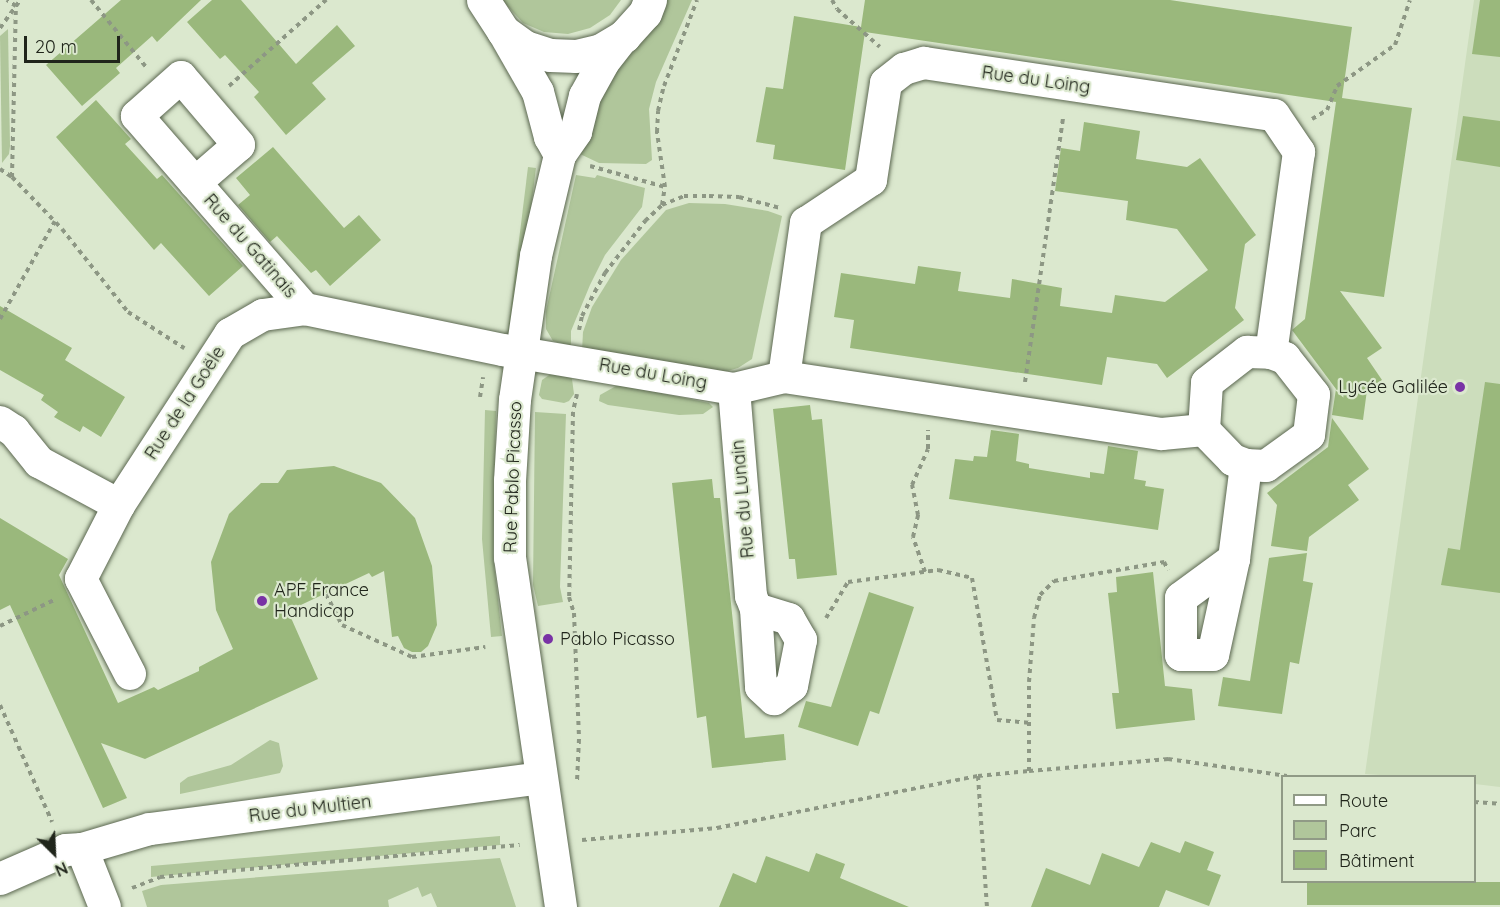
<!DOCTYPE html>
<meta charset="utf-8">
<style>
body{margin:0}
#map{position:relative;width:1500px;height:907px;overflow:hidden;background:#dbe8ce;font-family:Quicksand,sans-serif}
div>[style]{position:absolute}
[style*='--x']{left:calc(var(--x)*1px);top:calc(var(--y)*1px);width:calc(var(--w)*1px);rotate:calc(var(--a)*1deg)}
.built>*{inset:0;background:#ccddbc}
.green>*{inset:0;background:#b0c69b;transform-origin:0 0}
.building>*{inset:0;background:#9ab87c;transform-origin:0 0}
.path>*{height:4px;margin-top:-2px;transform-origin:0;background:repeating-linear-gradient(90deg,#8d9784 0 4.5px,transparent 0 9px)}
.roads{filter:drop-shadow(0 0 2px #5b6750) drop-shadow(0 0 2px #5b6750)}
.street>*{height:32px;margin:-16px;padding:0 16px;transform-origin:16px;border-radius:16px;background:#fff}
.secondary>*{height:33px;margin:-16.5px;padding:0 16.5px;transform-origin:16.5px;border-radius:16.5px;background:#fff}
.dots>*{width:16px;height:16px;translate:-50% -50%;box-sizing:border-box;border:3px solid #dbe8ce;border-radius:50%}
span{translate:-50% -50%;white-space:nowrap;text-align:center;line-height:1.15;-webkit-text-stroke:4.5px #dbe8ce;paint-order:stroke}
.street-label{font-size:18px;color:#20251b}
.poi-label{font-size:18px;color:#20251b}
.right{translate:-100% -50%;text-align:right}
.left{translate:0 -50%;text-align:left}
.legend{position:absolute;left:1281px;top:775px;width:195px;height:108px;box-sizing:border-box;background:#dbe8ce;border:2px solid #909a86;margin:0;padding:8px 10px;list-style:none;font-size:18px;color:#20251b}
.legend li{display:flex;align-items:center;gap:12px;height:30px}
.legend b{width:30px;border:2px solid #909a86}
.north{position:absolute;left:24px;top:823px;width:60px;height:60px;-webkit-text-stroke:4px #dbe8ce;paint-order:stroke;rotate:156deg;font-size:16px;font-weight:700;line-height:24px;text-align:center;color:#20251b}
.north::after{content:'';display:block;margin:auto;width:21px;height:27px;background:#20251b;clip-path:polygon(50% 0,100% 100%,50% 72%,0 100%)}
.scale{position:absolute;left:24px;top:36px;width:96px;height:27px;box-sizing:border-box;border:3px solid #20251b;border-top:0;padding-left:8px;font-size:18px;line-height:21px;white-space:nowrap;color:#20251b;-webkit-text-stroke:4px #dbe8ce;paint-order:stroke}
</style>
<div id="map">
<div class="built">
<div style="clip-path:polygon(1474px 0,1500px 0,1500px 787px,1475px 784px,1474px 776px,1394px 776px,1365px 774px)"></div>
</div>
<div class="green">
<div style="clip-path:polygon(502px 0,621px 0,610px 15px,590px 28px,568px 34px,544px 32px,523px 23px)"></div>
<div style="clip-path:polygon(667px 0,692px 0,656px 82px,649px 109px,652px 160px,646px 164px,599px 163px,580px 154px,597px 95px,612px 71px,636px 48px,660px 18px)"></div>
<div style="clip-path:polygon(8px 29px,10px 146px,9px 154px,2px 163px,0 36px)"></div>
<div style="left:528px;top:167px;width:8px;height:169px;rotate:7deg"></div>
<div style="clip-path:polygon(576px 175px,595px 178px,597px 175px,645px 188px,642px 207px,605px 255px,590px 285px,571px 331px,571px 346px,553px 341px,546px 329px,546px 311px)"></div>
<div style="clip-path:polygon(689px 203px,725px 204px,768px 211px,782px 216px,752px 359px,738px 368px,710px 376px,582px 351px,583px 332px,592px 307px,621px 260px,666px 210px)"></div>
<div style="clip-path:polygon(555px 371px,568px 373px,572px 379px,574px 394px,569px 401px,564px 403px,542px 399px,539px 395px,542px 380px)"></div>
<div style="clip-path:polygon(616px 386px,626px 386px,709px 403px,713px 407px,703px 414px,679px 415px,608px 405px,599px 401px,600px 395px)"></div>
<div style="clip-path:polygon(485px 410px,496px 411px,493px 554px,502px 636px,491px 637px,482px 539px)"></div>
<div style="clip-path:polygon(535px 412px,566px 414px,560px 587px,563px 602px,538px 606px,533px 585px)"></div>
<div style="clip-path:polygon(270px 740px,279px 743px,283px 766px,280px 773px,180px 794px,180px 783px,188px 777px,231px 765px)"></div>
<div style="clip-path:polygon(500px 836px,500px 845px,151px 877px,151px 866px)"></div>
<div style="clip-path:polygon(500px 858px,516px 907px,437px 907px,431px 893px,422px 897px,418px 887px,388px 900px,389px 907px,147px 907px,142px 891px,161px 885px)"></div>
</div>
<div class="building">
<div style="clip-path:polygon(121px 0,201px 0,157px 42px,152px 36px,116px 68px,120px 73px,82px 106px,46px 65px)"></div>
<div style="clip-path:polygon(212px 0,241px 0,296px 64px,337px 25px,355px 46px,312px 83px,326px 99px,286px 135px,254px 97px,259px 92px,225px 55px,220px 59px,187px 22px)"></div>
<div style="clip-path:polygon(865px 0,1170px 0,1352px 27px,1342px 98px,1412px 108px,1384px 297px,1340px 291px,1382px 348px,1367px 358px,1382px 380px,1367px 390px,1363px 420px,1332px 415px,1336px 389px,1292px 330px,1305px 319px,1336px 102px,865px 32px,845px 170px,773px 159px,775px 145px,756px 142px,766px 87px,783px 89px,794px 16px,861px 27px)"></div>
<div style="clip-path:polygon(1480px 0,1500px 0,1500px 57px,1472px 54px)"></div>
<div style="clip-path:polygon(96px 100px,131px 139px,125px 144px,157px 179px,162px 175px,243px 266px,209px 296px,161px 243px,154px 250px,56px 137px)"></div>
<div style="clip-path:polygon(1463px 116px,1500px 121px,1500px 167px,1456px 160px)"></div>
<div style="clip-path:polygon(1084px 122px,1140px 131px,1136px 159px,1187px 167px,1200px 158px,1256px 235px,1245px 244px,1235px 308px,1244px 320px,1167px 378px,1157px 364px,1107px 357px,1102px 385px,850px 348px,854px 320px,834px 317px,841px 273px,915px 284px,918px 266px,961px 272px,958px 291px,1010px 298px,1012px 279px,1062px 288px,1060px 306px,1112px 313px,1115px 295px,1165px 302px,1208px 270px,1177px 229px,1126px 220px,1128px 201px,1055px 191px,1061px 148px,1080px 151px)"></div>
<div style="clip-path:polygon(273px 147px,344px 228px,359px 215px,381px 240px,330px 286px,316px 270px,311px 273px,277px 236px,270px 242px,238px 205px,250px 195px,236px 178px)"></div>
<div style="clip-path:polygon(0 306px,72px 348px,65px 360px,125px 397px,101px 437px,83px 426px,80px 432px,54px 417px,58px 412px,41px 400px,44px 395px,0 370px)"></div>
<div style="clip-path:polygon(1485px 382px,1500px 384px,1500px 593px,1441px 585px,1448px 548px,1460px 550px)"></div>
<div style="clip-path:polygon(810px 405px,812px 420px,822px 419px,837px 575px,797px 579px,795px 559px,789px 559px,773px 409px)"></div>
<div style="clip-path:polygon(1332px 418px,1369px 469px,1348px 485px,1359px 500px,1309px 537px,1307px 551px,1271px 546px,1277px 505px,1267px 493px,1328px 447px)"></div>
<div style="clip-path:polygon(991px 430px,1019px 434px,1016px 461px,1029px 464px,1029px 468px,1090px 478px,1090px 472px,1104px 474px,1108px 446px,1138px 451px,1134px 479px,1146px 481px,1145px 486px,1164px 489px,1158px 530px,949px 499px,955px 459px,973px 461px,974px 456px,987px 457px)"></div>
<div style="clip-path:polygon(334px 466px,381px 483px,415px 518px,432px 566px,437px 625px,428px 646px,421px 652px,412px 652px,404px 648px,398px 636px,392px 637px,384px 571px,372px 577px,369px 573px,288px 611px,318px 679px,145px 759px,101px 743px,127px 798px,103px 808px,10px 605px,0 610px,0 518px,68px 559px,59px 575px,118px 703px,154px 687px,158px 690px,199px 671px,199px 667px,233px 649px,216px 610px,211px 562px,229px 514px,261px 483px,278px 483px,287px 470px)"></div>
<div style="clip-path:polygon(712px 479px,714px 498px,720px 498px,745px 738px,784px 734px,786px 760px,712px 768px,706px 716px,697px 718px,672px 483px)"></div>
<div style="clip-path:polygon(1307px 553px,1303px 581px,1313px 583px,1299px 664px,1290px 662px,1282px 714px,1218px 706px,1223px 677px,1250px 681px,1269px 558px)"></div>
<div style="clip-path:polygon(1153px 572px,1165px 686px,1192px 689px,1195px 720px,1116px 729px,1112px 693px,1119px 693px,1108px 593px,1117px 592px,1116px 577px)"></div>
<div style="clip-path:polygon(869px 592px,914px 607px,879px 714px,870px 711px,858px 746px,798px 727px,806px 701px,831px 707px)"></div>
<div style="clip-path:polygon(1185px 841px,1214px 852px,1207px 870px,1221px 875px,1209px 906px,1166px 890px,1159px 907px,1031px 907px,1046px 868px,1090px 885px,1102px 853px,1139px 867px,1151px 842px,1180px 853px)"></div>
<div style="clip-path:polygon(816px 853px,845px 864px,840px 878px,909px 907px,719px 907px,733px 873px,756px 883px,766px 856px,809px 872px)"></div>
<div style="left:1307px;top:882px;width:193px;height:23px"></div>
</div>
<div class="path">
<div style="--x:91;--y:0;--w:87;--a:50.6"></div>
<div style="--x:832;--y:0;--w:10;--a:61"></div>
<div style="--x:837;--y:9;--w:57;--a:41.5"></div>
<div style="--x:0;--y:28;--w:34;--a:-54"></div>
<div style="--x:229;--y:86;--w:130;--a:-41.6"></div>
<div style="--x:1312;--y:119;--w:17;--a:-31"></div>
<div style="--x:1327;--y:110;--w:26;--a:-67"></div>
<div style="--x:1337;--y:86;--w:71;--a:-35.3"></div>
<div style="--x:1395;--y:45;--w:47;--a:-71.6"></div>
<div style="--x:590;--y:166;--w:78;--a:15.6"></div>
<div style="--x:0;--y:169;--w:14;--a:34"></div>
<div style="--x:12;--y:177;--w:171;--a:-88.7"></div>
<div style="--x:16;--y:6;--w:11;--a:-146"></div>
<div style="--x:12;--y:177;--w:72;--a:46.1"></div>
<div style="--x:62;--y:229;--w:106;--a:51.5"></div>
<div style="--x:128;--y:312;--w:67;--a:32.7"></div>
<div style="--x:662;--y:205;--w:24;--a:-22"></div>
<div style="--x:684;--y:196;--w:25;--a:0"></div>
<div style="--x:709;--y:196;--w:30;--a:2"></div>
<div style="--x:739;--y:197;--w:42;--a:15"></div>
<div style="--x:0;--y:319;--w:112;--a:-60.7"></div>
<div style="--x:579;--y:330;--w:14;--a:-78"></div>
<div style="--x:582;--y:316;--w:49;--a:-61.9"></div>
<div style="--x:605;--y:273;--w:66;--a:-52.4"></div>
<div style="--x:645;--y:221;--w:23;--a:-43"></div>
<div style="--x:662;--y:205;--w:18;--a:-81"></div>
<div style="--x:665;--y:187;--w:56;--a:-98.3"></div>
<div style="--x:657;--y:132;--w:21;--a:-87"></div>
<div style="--x:658;--y:111;--w:26;--a:-77"></div>
<div style="--x:664;--y:86;--w:92;--a:-69"></div>
<div style="--x:1025;--y:382;--w:268;--a:-81.8"></div>
<div style="--x:577;--y:394;--w:18;--a:103"></div>
<div style="--x:573;--y:412;--w:185;--a:91.2"></div>
<div style="--x:569;--y:597;--w:17;--a:73"></div>
<div style="--x:574;--y:613;--w:126;--a:87.7"></div>
<div style="--x:579;--y:739;--w:43;--a:92.7"></div>
<div style="--x:480;--y:397;--w:20;--a:-81"></div>
<div style="--x:925;--y:572;--w:37;--a:-109"></div>
<div style="--x:913;--y:537;--w:23;--a:-77"></div>
<div style="--x:918;--y:515;--w:31;--a:-101"></div>
<div style="--x:912;--y:485;--w:39;--a:-66"></div>
<div style="--x:928;--y:449;--w:19;--a:-90"></div>
<div style="--x:326;--y:594;--w:35;--a:63"></div>
<div style="--x:342;--y:625;--w:77;--a:24.6"></div>
<div style="--x:412;--y:657;--w:74;--a:-7.8"></div>
<div style="--x:826;--y:618;--w:42;--a:-58.6"></div>
<div style="--x:848;--y:582;--w:91;--a:-7.6"></div>
<div style="--x:938;--y:570;--w:35;--a:13"></div>
<div style="--x:972;--y:578;--w:144;--a:80"></div>
<div style="--x:997;--y:720;--w:32;--a:5"></div>
<div style="--x:0;--y:626;--w:62;--a:-25.7"></div>
<div style="--x:0;--y:705;--w:128;--a:66"></div>
<div style="--x:1029;--y:771;--w:89;--a:-90"></div>
<div style="--x:1029;--y:682;--w:64;--a:-85.5"></div>
<div style="--x:1034;--y:618;--w:24;--a:-75"></div>
<div style="--x:1040;--y:595;--w:20;--a:-45"></div>
<div style="--x:1054;--y:581;--w:112;--a:-9.8"></div>
<div style="--x:1164;--y:562;--w:9;--a:63"></div>
<div style="--x:978;--y:776;--w:131;--a:86.1"></div>
<div style="--x:1474;--y:802;--w:26;--a:4"></div>
<div style="--x:582;--y:840;--w:136;--a:-5.1"></div>
<div style="--x:717;--y:828;--w:266;--a:-11.3"></div>
<div style="--x:978;--y:776;--w:51;--a:-5.6"></div>
<div style="--x:1029;--y:771;--w:140;--a:-4.9"></div>
<div style="--x:1168;--y:759;--w:120;--a:8.1"></div>
<div style="--x:132;--y:888;--w:30;--a:-21"></div>
<div style="--x:160;--y:877;--w:361;--a:-5.1"></div>
</div>
<div class="roads">
<div class="street">
<div style="--x:503;--y:31;--w:70;--a:60.2"></div>
<div style="--x:538;--y:92;--w:47;--a:75.1"></div>
<div style="--x:550;--y:137;--w:21;--a:61"></div>
<div style="--x:195;--y:183;--w:58;--a:-40.8"></div>
<div style="--x:239;--y:145;--w:89;--a:-130.5"></div>
<div style="--x:181;--y:77;--w:59;--a:138.4"></div>
<div style="--x:137;--y:116;--w:256;--a:49"></div>
<div style="--x:1247;--y:352;--w:24;--a:2"></div>
<div style="--x:1271;--y:353;--w:15;--a:20"></div>
<div style="--x:1285;--y:358;--w:47;--a:51.9"></div>
<div style="--x:1314;--y:395;--w:40;--a:97.1"></div>
<div style="--x:1309;--y:435;--w:53;--a:144.2"></div>
<div style="--x:1266;--y:466;--w:20;--a:-177"></div>
<div style="--x:1246;--y:465;--w:14;--a:-159"></div>
<div style="--x:1233;--y:460;--w:42;--a:-134"></div>
<div style="--x:1204;--y:430;--w:47;--a:-86.3"></div>
<div style="--x:1207;--y:383;--w:51;--a:-37.8"></div>
<div style="--x:784;--y:377;--w:382;--a:8.6"></div>
<div style="--x:1162;--y:434;--w:42;--a:-5.4"></div>
<div style="--x:734;--y:389;--w:208;--a:85.3"></div>
<div style="--x:751;--y:596;--w:14;--a:69"></div>
<div style="--x:756;--y:609;--w:78;--a:86.3"></div>
<div style="--x:761;--y:687;--w:18;--a:43"></div>
<div style="--x:774;--y:699;--w:22;--a:-36"></div>
<div style="--x:792;--y:686;--w:47;--a:-78.9"></div>
<div style="--x:801;--y:640;--w:24;--a:-120"></div>
<div style="--x:789;--y:619;--w:34;--a:-163"></div>
<div style="--x:0;--y:422;--w:17;--a:33"></div>
<div style="--x:14;--y:431;--w:40;--a:51"></div>
<div style="--x:39;--y:462;--w:91;--a:28.3"></div>
<div style="--x:1234;--y:559;--w:98;--a:102.3"></div>
<div style="--x:1213;--y:655;--w:32;--a:180"></div>
<div style="--x:1181;--y:655;--w:57;--a:-90"></div>
<div style="--x:1181;--y:598;--w:66;--a:-36.3"></div>
<div style="--x:1234;--y:559;--w:95;--a:-82.7"></div>
<div style="--x:130;--y:674;--w:107;--a:-117.3"></div>
<div style="--x:81;--y:579;--w:83;--a:-62.8"></div>
<div style="--x:119;--y:505;--w:204;--a:-57"></div>
<div style="--x:230;--y:334;--w:38;--a:-30"></div>
<div style="--x:263;--y:315;--w:42;--a:-8.1"></div>
<div style="--x:305;--y:309;--w:202;--a:11.7"></div>
<div style="--x:503;--y:350;--w:234;--a:9.6"></div>
<div style="--x:734;--y:389;--w:51;--a:-13.5"></div>
<div style="--x:784;--y:377;--w:156;--a:-81.9"></div>
<div style="--x:806;--y:223;--w:78;--a:-33.5"></div>
<div style="--x:871;--y:180;--w:98;--a:-81.2"></div>
<div style="--x:886;--y:83;--w:23;--a:-38"></div>
<div style="--x:904;--y:69;--w:21;--a:-17"></div>
<div style="--x:924;--y:63;--w:354;--a:8.5"></div>
<div style="--x:1274;--y:115;--w:45;--a:56"></div>
<div style="--x:1299;--y:152;--w:203;--a:97.9"></div>
<div style="--x:82;--y:849;--w:62;--a:68.4"></div>
<div style="--x:0;--y:879;--w:72;--a:-23.7"></div>
<div style="--x:66;--y:850;--w:16;--a:-4"></div>
<div style="--x:82;--y:849;--w:71;--a:-16.4"></div>
<div style="--x:150;--y:829;--w:394;--a:-7.4"></div>
<div style="--x:561;--y:907;--w:353;--a:-98.3"></div>
<div style="--x:510;--y:558;--w:77;--a:-90"></div>
<div style="--x:510;--y:481;--w:81;--a:-86.5"></div>
<div style="--x:515;--y:400;--w:146;--a:-81.7"></div>
<div style="--x:536;--y:256;--w:104;--a:-76.6"></div>
<div style="--x:560;--y:155;--w:28;--a:-55"></div>
<div style="--x:576;--y:132;--w:37;--a:-76"></div>
<div style="--x:585;--y:96;--w:38;--a:-61"></div>
<div style="--x:603;--y:63;--w:34;--a:-52"></div>
</div>
<div class="secondary">
<div style="--x:483;--y:0;--w:37;--a:57"></div>
<div style="--x:503;--y:31;--w:27;--a:36"></div>
<div style="--x:525;--y:47;--w:26;--a:18"></div>
<div style="--x:550;--y:55;--w:26;--a:2"></div>
<div style="--x:576;--y:56;--w:26;--a:-13"></div>
<div style="--x:601;--y:50;--w:27;--a:-31"></div>
<div style="--x:624;--y:36;--w:31;--a:-48"></div>
<div style="--x:645;--y:13;--w:14;--a:-69"></div>
</div>
</div>
<div class="dots">
<div style="left:1460px;top:387px;background:#7932a5"></div>
<div style="left:262px;top:601px;background:#7932a5"></div>
<div style="left:548px;top:639px;background:#7932a5"></div>
</div>
<div class="street-label">
<span style="left:1036px;top:80px;rotate:8deg">Rue du Loing</span>
<span style="left:250px;top:246px;rotate:49deg">Rue du Gatinais</span>
<span style="left:653px;top:374px;rotate:10deg">Rue du Loing</span>
<span style="left:185px;top:403px;rotate:-57deg">Rue de la Goële</span>
<span style="left:513px;top:477px;rotate:-88deg">Rue Pablo Picasso</span>
<span style="left:743px;top:499px;rotate:-95deg">Rue du Lunain</span>
<span style="left:310px;top:809px;rotate:-7deg">Rue du Multien</span>
</div>
<div class="poi-label">
<span class="right" style="left:1448px;top:387px">Lycée Galilée</span>
<span class="left" style="left:274px;top:601px">APF France<br>Handicap</span>
<span class="left" style="left:560px;top:639px">Pablo Picasso</span>
</div>
<ul class="legend">
<li><b style="height:8px;background:#fff"></b>Route</li>
<li><b style="height:16px;background:#b0c69b"></b>Parc</li>
<li><b style="height:16px;background:#9ab87c"></b>Bâtiment</li>
</ul>
<div class="north">N</div>
<div class="scale">20 m</div>
</div>
